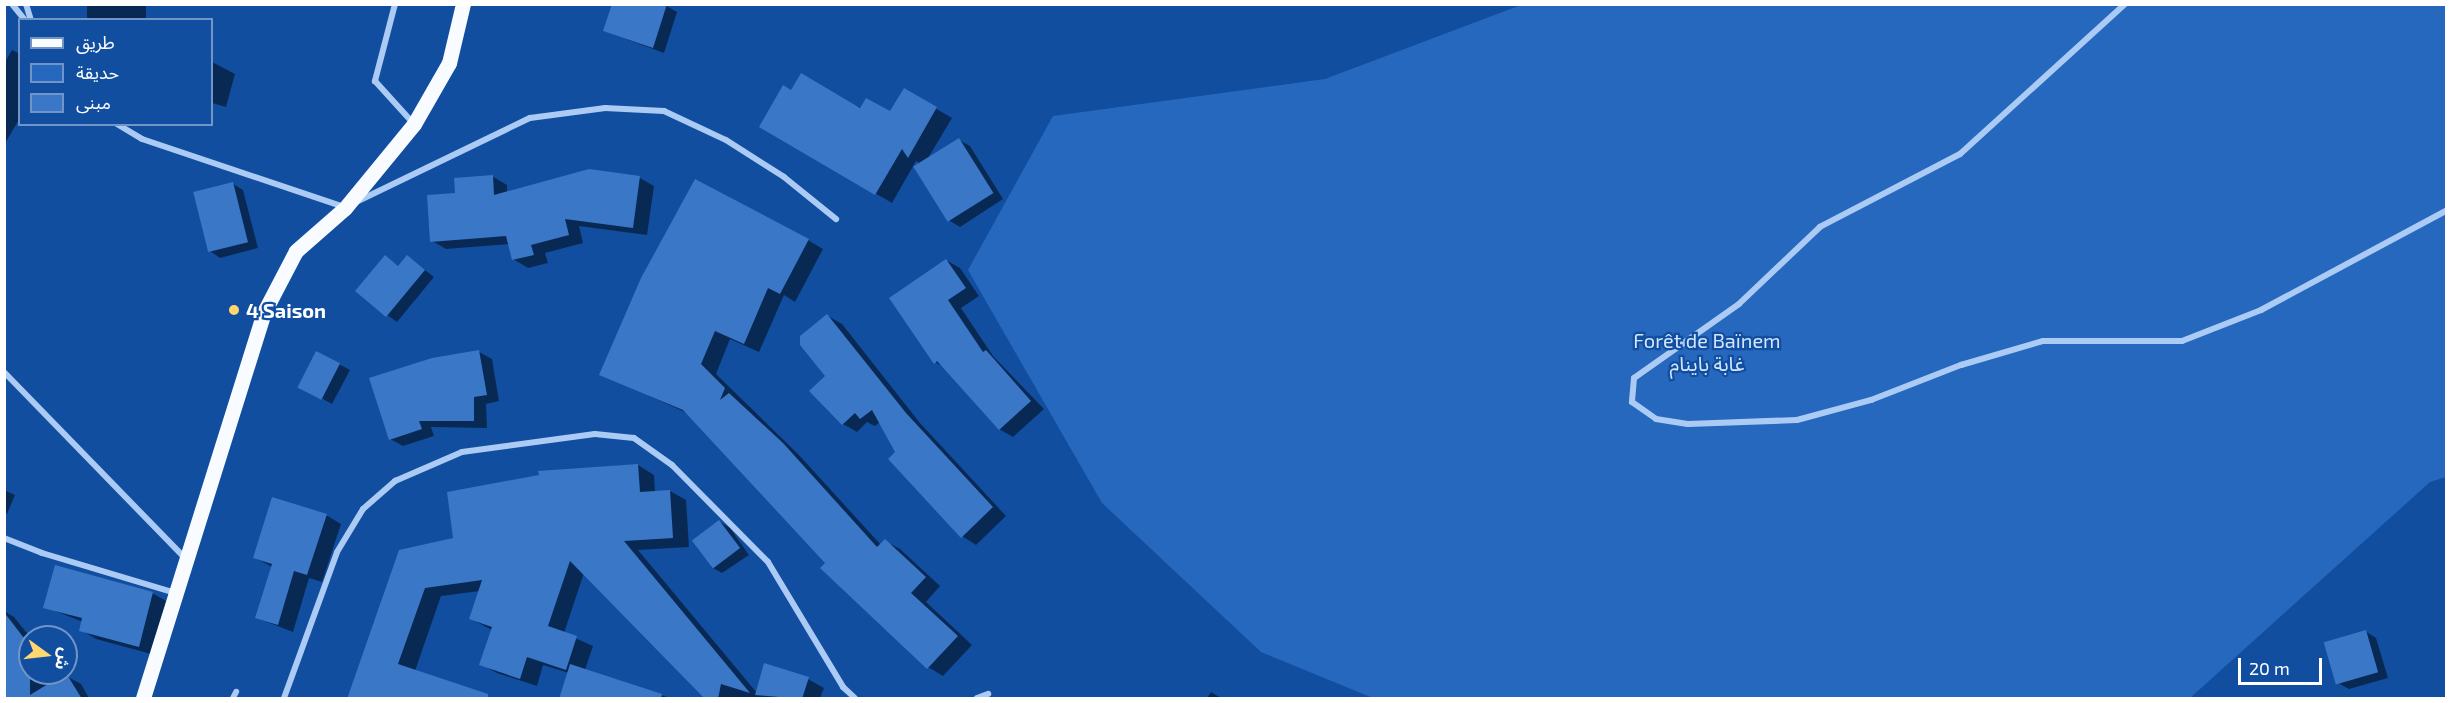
<!DOCTYPE html>
<meta charset="utf-8">
<style>
body{margin:0}
#map{position:relative;width:2451px;height:703px;overflow:hidden;background:#124ea0;font-family:"Exo 2","Noto Sans Arabic",sans-serif}
div>[style]{position:absolute}
[style*='--x']{left:calc(var(--x)*1px);top:calc(var(--y)*1px);width:calc(var(--w)*1px);rotate:calc(var(--a)*1deg)}
.green>*{inset:0;background:#2568be}
.shadow>*{inset:0;background:#0007;transform-origin:0 0}
.building>*{inset:0;background:#3b77c7;transform-origin:0 0}
.minor>*{height:6px;margin:-3px;padding:0 3px;transform-origin:3px;border-radius:3px;background:#abcbf5}
.primary>*{height:15px;margin:-7.5px;padding:0 7.5px;transform-origin:7.5px;border-radius:7.5px;background:#f8fbff}
.dots>*{width:16px;height:16px;translate:-50% -50%;box-sizing:border-box;border:3px solid #124ea0;border-radius:50%}
span{translate:-50% -50%;white-space:nowrap;text-align:center;line-height:1.15;-webkit-text-stroke:4.5px #124ea0;paint-order:stroke}
.poi-label{font-size:20px;color:#fff;font-weight:700}
.left{translate:0 -50%;text-align:left}
.park-label{font-size:20px;color:#d3e6fe}
.frame{position:absolute;inset:0;border:6px solid #fff;pointer-events:none}
.legend{position:absolute;left:18px;top:18px;width:195px;height:108px;box-sizing:border-box;background:#124ea0;border:2px solid #7195c6;margin:0;padding:8px 10px;list-style:none;font-size:18px;color:#fff}
.legend li{display:flex;align-items:center;gap:12px;height:30px}
.legend b{width:30px;border:2px solid #7195c6}
.north{position:absolute;left:18px;top:625px;width:60px;height:60px;box-sizing:border-box;background:#124ea0;border:2px solid #7195c6;border-radius:50%;rotate:105deg;font-size:16px;font-weight:700;line-height:24px;text-align:center;color:#fff}
.north::after{content:'';display:block;margin:auto;width:21px;height:27px;background:#ffd76e;clip-path:polygon(50% 0,100% 100%,50% 72%,0 100%)}
.scale{position:absolute;left:2238px;top:658px;width:84px;height:27px;box-sizing:border-box;border:3px solid #fff;border-top:0;padding-left:8px;font-size:18px;line-height:21px;white-space:nowrap;color:#fff;-webkit-text-stroke:4px #124ea0;paint-order:stroke}
</style>
<div id="map">
<div class="green">
<div style="clip-path:polygon(1521px 5px,2446px 5px,2446px 477px,2430px 482px,2190px 698px,1373px 698px,1261px 652px,1102px 503px,968px 270px,1053px 116px,1325px 79px)"></div>
</div>
<div class="shadow">
<div style="left:87px;top:4px;width:59px;height:16px"></div>
<div style="clip-path:polygon(663px 4px,677px 12px,664px 53px,604px 31px)"></div>
<div style="clip-path:polygon(12px 50px,20px 54px,20px 118px,4px 145px,4px 64px)"></div>
<div style="clip-path:polygon(212px 62px,235px 74px,226px 107px,212px 103px)"></div>
<div style="clip-path:polygon(904px 90px,952px 118px,927px 160px,959px 140px,970px 146px,1003px 199px,960px 227px,950px 221px,921px 164px,916px 161px,892px 203px,761px 127px,792px 92px,891px 114px)"></div>
<div style="clip-path:polygon(492px 176px,507px 185px,507px 193px,640px 178px,654px 186px,647px 235px,579px 226px,583px 243px,545px 253px,548px 263px,528px 268px,513px 259px,510px 244px,446px 249px,432px 241px,457px 194px)"></div>
<div style="clip-path:polygon(233px 184px,243px 190px,258px 248px,220px 258px,210px 251px)"></div>
<div style="clip-path:polygon(808px 240px,823px 249px,795px 302px,784px 295px,759px 352px,730px 339px,716px 374px,798px 454px,881px 545px,885px 541px,900px 549px,940px 586px,926px 602px,972px 645px,943px 676px,928px 667px,827px 563px,687px 413px,601px 374px)"></div>
<div style="clip-path:polygon(385px 257px,400px 267px,408px 257px,434px 277px,397px 322px,387px 315px)"></div>
<div style="clip-path:polygon(946px 260px,960px 268px,979px 296px,961px 308px,993px 356px,1044px 409px,1013px 437px,999px 429px,945px 368px,935px 362px)"></div>
<div style="clip-path:polygon(828px 316px,842px 324px,920px 423px,1006px 516px,976px 545px,962px 536px,897px 453px,880px 422px,875px 426px,867px 422px,857px 432px,843px 424px,827px 376px)"></div>
<div style="clip-path:polygon(479px 352px,492px 359px,499px 401px,486px 404px,487px 428px,431px 427px,434px 436px,403px 446px,390px 439px)"></div>
<div style="clip-path:polygon(339px 364px,350px 370px,332px 404px,299px 386px)"></div>
<div style="clip-path:polygon(638px 465px,654px 475px,655px 492px,670px 491px,686px 500px,689px 547px,638px 550px,757px 693px,808px 679px,824px 688px,820px 698px,707px 698px,584px 573px,564px 633px,593px 646px,585px 670px,670px 698px,561px 698px,569px 673px,543px 665px,537px 686px,497px 673px,481px 664px,492px 630px,471px 619px,480px 591px,441px 596px,415px 671px,348px 698px,455px 539px)"></div>
<div style="clip-path:polygon(4px 490px,15px 495px,7px 514px,4px 513px)"></div>
<div style="clip-path:polygon(326px 515px,341px 524px,322px 582px,309px 578px,293px 632px,257px 618px,272px 567px,254px 557px)"></div>
<div style="clip-path:polygon(720px 522px,730px 528px,749px 555px,722px 573px,711px 567px)"></div>
<div style="clip-path:polygon(152px 593px,168px 602px,155px 655px,96px 639px,81px 630px,83px 622px,45px 607px)"></div>
<div style="clip-path:polygon(4px 611px,14px 617px,30px 637px,30px 673px,57px 673px,66px 684px,68px 677px,81px 684px,89px 698px,4px 698px)"></div>
<div style="clip-path:polygon(2365px 631px,2376px 638px,2388px 678px,2349px 689px,2338px 683px)"></div>
<div style="clip-path:polygon(1211px 692px,1221px 698px,1222px 698px,1207px 698px)"></div>
</div>
<div class="building">
<div style="clip-path:polygon(612px 4px,667px 4px,653px 48px,603px 31px)"></div>
<div style="clip-path:polygon(801px 73px,860px 108px,866px 98px,890px 111px,904px 88px,937px 107px,908px 158px,902px 149px,875px 195px,759px 127px,783px 85px,791px 90px)"></div>
<div style="left:959px;top:138px;width:65px;height:54px;rotate:58deg"></div>
<div style="clip-path:polygon(589px 169px,640px 176px,633px 228px,565px 219px,569px 235px,531px 245px,534px 255px,512px 260px,506px 236px,430px 242px,427px 195px,455px 193px,454px 178px,493px 175px,494px 195px)"></div>
<div style="clip-path:polygon(695px 179px,809px 239px,780px 294px,768px 288px,744px 344px,715px 331px,701px 364px,725px 388px,720px 400px,729px 393px,783px 443px,877px 547px,885px 539px,926px 577px,911px 593px,958px 636px,927px 669px,820px 568px,825px 563px,683px 410px,599px 375px,641px 278px)"></div>
<div style="left:233px;top:182px;width:62px;height:41px;rotate:76deg"></div>
<div style="clip-path:polygon(385px 255px,398px 266px,407px 255px,425px 270px,386px 317px,355px 291px)"></div>
<div style="clip-path:polygon(946px 259px,966px 288px,948px 300px,983px 352px,986px 350px,1031px 401px,999px 430px,937px 361px,934px 364px,889px 298px)"></div>
<div style="clip-path:polygon(827px 314px,906px 413px,993px 507px,961px 538px,888px 459px,895px 452px,872px 410px,860px 419px,855px 413px,842px 425px,809px 391px,825px 376px,800px 345px,800px 336px)"></div>
<div style="clip-path:polygon(479px 350px,487px 395px,474px 397px,474px 421px,419px 421px,422px 429px,389px 440px,369px 378px,432px 358px)"></div>
<div style="left:316px;top:351px;width:27px;height:41px;rotate:27deg"></div>
<div style="clip-path:polygon(638px 464px,640px 492px,670px 490px,673px 538px,624px 541px,750px 693px,721px 684px,718px 699px,705px 699px,570px 561px,548px 626px,577px 636px,566px 670px,527px 657px,520px 679px,479px 665px,492px 627px,469px 619px,482px 580px,425px 588px,398px 664px,488px 694px,488px 699px,347px 699px,399px 550px,453px 538px,447px 492px,539px 475px,538px 471px)"></div>
<div style="clip-path:polygon(272px 497px,327px 514px,307px 575px,294px 571px,278px 625px,255px 618px,272px 564px,253px 558px)"></div>
<div style="left:719px;top:520px;width:35px;height:34px;rotate:53deg"></div>
<div style="clip-path:polygon(55px 565px,153px 592px,139px 647px,79px 631px,82px 618px,43px 608px)"></div>
<div style="clip-path:polygon(4px 612px,30px 646px,30px 695px,66px 673px,82px 699px,4px 699px)"></div>
<div style="left:2366px;top:630px;width:44px;height:44px;rotate:74deg"></div>
<div style="clip-path:polygon(764px 663px,809px 677px,802px 699px,755px 695px)"></div>
<div style="clip-path:polygon(570px 664px,662px 694px,661px 699px,559px 699px)"></div>
</div>
<div class="minor">
<div style="--x:12;--y:4;--w:21;--a:51"></div>
<div style="--x:26;--y:4;--w:17;--a:73"></div>
<div style="--x:395;--y:4;--w:80;--a:104.6"></div>
<div style="--x:375;--y:81;--w:58;--a:47.8"></div>
<div style="--x:2125;--y:4;--w:223;--a:137.7"></div>
<div style="--x:1960;--y:154;--w:158;--a:152.5"></div>
<div style="--x:1820;--y:227;--w:112;--a:136.5"></div>
<div style="--x:1739;--y:304;--w:128;--a:144.8"></div>
<div style="--x:1634;--y:378;--w:24;--a:95"></div>
<div style="--x:1632;--y:402;--w:29;--a:35"></div>
<div style="--x:1656;--y:419;--w:32;--a:9"></div>
<div style="--x:1688;--y:424;--w:109;--a:-2.1"></div>
<div style="--x:1797;--y:420;--w:77;--a:-15.1"></div>
<div style="--x:1871;--y:400;--w:97;--a:-21.3"></div>
<div style="--x:1961;--y:365;--w:85;--a:-16.3"></div>
<div style="--x:2043;--y:341;--w:139;--a:0"></div>
<div style="--x:2182;--y:341;--w:85;--a:-21.4"></div>
<div style="--x:2261;--y:310;--w:210;--a:-28.2"></div>
<div style="--x:117;--y:124;--w:29;--a:31"></div>
<div style="--x:142;--y:139;--w:213;--a:18.6"></div>
<div style="--x:356;--y:202;--w:193;--a:-25.8"></div>
<div style="--x:530;--y:118;--w:76;--a:-7.6"></div>
<div style="--x:605;--y:108;--w:59;--a:2.9"></div>
<div style="--x:664;--y:111;--w:68;--a:25.1"></div>
<div style="--x:726;--y:140;--w:69;--a:32.5"></div>
<div style="--x:784;--y:177;--w:67;--a:38.9"></div>
<div style="--x:4;--y:372;--w:258;--a:45.8"></div>
<div style="--x:4;--y:538;--w:41;--a:21.5"></div>
<div style="--x:42;--y:553;--w:139;--a:16.7"></div>
<div style="--x:233;--y:698;--w:7;--a:-63"></div>
<div style="--x:284;--y:698;--w:155;--a:-70"></div>
<div style="--x:337;--y:552;--w:50;--a:-58.8"></div>
<div style="--x:363;--y:509;--w:43;--a:-41.2"></div>
<div style="--x:395;--y:481;--w:73;--a:-23.4"></div>
<div style="--x:462;--y:452;--w:134;--a:-7.7"></div>
<div style="--x:595;--y:434;--w:39;--a:6"></div>
<div style="--x:634;--y:438;--w:47;--a:35.4"></div>
<div style="--x:672;--y:465;--w:136;--a:45.3"></div>
<div style="--x:768;--y:562;--w:146;--a:59"></div>
<div style="--x:843;--y:687;--w:16;--a:43"></div>
<div style="--x:977;--y:698;--w:12;--a:-20"></div>
</div>
<div class="primary">
<div style="--x:143;--y:698;--w:402;--a:-72.6"></div>
<div style="--x:263;--y:314;--w:71;--a:-62.4"></div>
<div style="--x:296;--y:251;--w:65;--a:-41.3"></div>
<div style="--x:345;--y:208;--w:109;--a:-50.6"></div>
<div style="--x:414;--y:124;--w:70;--a:-60.2"></div>
<div style="--x:449;--y:63;--w:61;--a:-76.7"></div>
</div>
<div class="dots">
<div style="left:234px;top:310px;background:#ffd76e"></div>
</div>
<div class="poi-label">
<span class="left" style="left:246px;top:310px">4 Saison</span>
</div>
<div class="park-label">
<span style="left:1707px;top:352px">Forêt de Baïnem<br>غابة باينام</span>
</div>
<div class="frame"></div>
<ul class="legend">
<li><b style="height:8px;background:#f8fbff"></b>طريق</li>
<li><b style="height:16px;background:#2568be"></b>حديقة</li>
<li><b style="height:16px;background:#3b77c7"></b>مبنى</li>
</ul>
<div class="north">ش</div>
<div class="scale">20 m</div>
</div>
